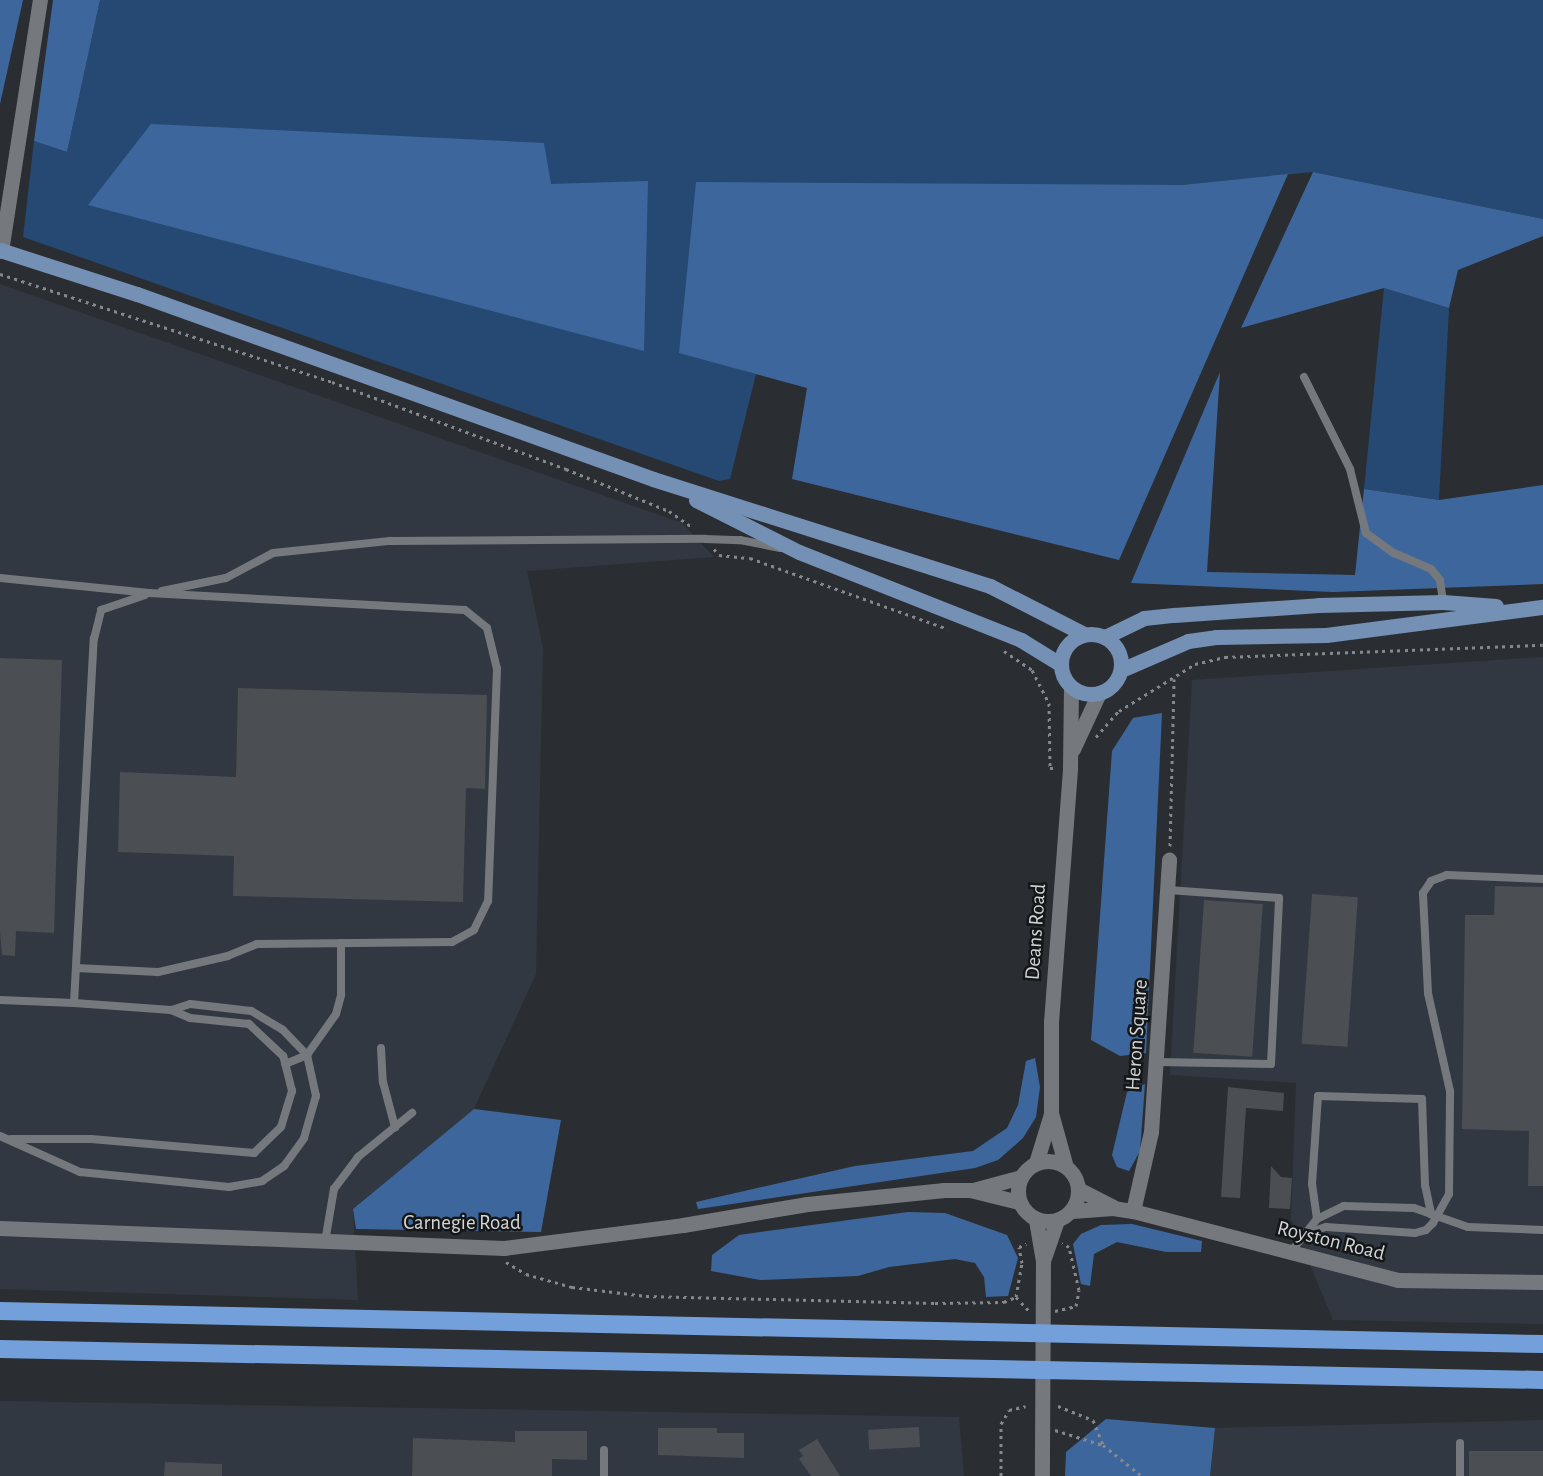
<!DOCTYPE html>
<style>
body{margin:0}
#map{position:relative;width:1543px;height:1476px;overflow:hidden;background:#2a2e32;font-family:"Alegreya Sans",sans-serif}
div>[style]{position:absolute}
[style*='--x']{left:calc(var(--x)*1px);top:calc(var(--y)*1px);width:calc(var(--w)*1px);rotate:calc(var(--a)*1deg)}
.built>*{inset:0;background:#313841}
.green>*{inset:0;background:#264974}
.forest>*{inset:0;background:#3d679c}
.building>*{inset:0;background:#4b4e53;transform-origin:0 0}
.path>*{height:3px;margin-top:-1.5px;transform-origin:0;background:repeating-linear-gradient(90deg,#85898c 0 3px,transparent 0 7.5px)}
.lane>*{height:8px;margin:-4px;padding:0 4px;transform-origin:4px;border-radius:4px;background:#75797e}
.street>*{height:15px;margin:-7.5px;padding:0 7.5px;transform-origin:7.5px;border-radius:7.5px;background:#75797e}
.secondary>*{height:15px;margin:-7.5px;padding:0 7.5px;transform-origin:7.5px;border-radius:7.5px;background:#75797e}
.secondary>.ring{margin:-7.5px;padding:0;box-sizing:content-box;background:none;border:15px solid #75797e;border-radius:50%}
.primary>*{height:15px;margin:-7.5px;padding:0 7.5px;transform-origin:7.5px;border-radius:7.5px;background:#7490b5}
.primary>.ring{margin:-7.5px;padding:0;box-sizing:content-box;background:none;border:15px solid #7490b5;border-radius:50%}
.highway>*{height:18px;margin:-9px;padding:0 9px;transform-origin:9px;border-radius:9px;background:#73a0da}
span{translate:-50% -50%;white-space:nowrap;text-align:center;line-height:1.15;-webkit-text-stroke:5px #141618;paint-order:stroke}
.street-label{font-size:21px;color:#d2d5d7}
</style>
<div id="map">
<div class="built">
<div style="clip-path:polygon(0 284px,682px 523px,714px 557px,527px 571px,543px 648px,536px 974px,474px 1109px,353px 1209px,358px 1300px,0 1289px)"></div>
<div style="clip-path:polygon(1543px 657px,1543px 1324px,1333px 1320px,1291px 1219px,1296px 1083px,1170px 1075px,1192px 680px)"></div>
<div style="clip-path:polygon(0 1401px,959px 1417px,964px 1476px,0 1476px)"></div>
<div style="clip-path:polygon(1543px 1420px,1543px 1476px,1210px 1476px,1215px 1428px)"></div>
</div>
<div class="green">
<div style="clip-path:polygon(100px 0,1543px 0,1543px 219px,1313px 172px,1182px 185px,679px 352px,756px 374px,730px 479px,719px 481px,23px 237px,34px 141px,67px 152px)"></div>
<div style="clip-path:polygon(1384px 288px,1449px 308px,1439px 500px,1364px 489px)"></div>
</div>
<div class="forest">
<div style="clip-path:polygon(0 0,23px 0,0 104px)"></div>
<div style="clip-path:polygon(53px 0,100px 0,67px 152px,34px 141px)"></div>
<div style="clip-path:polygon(151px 124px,544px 143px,551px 184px,648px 181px,644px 351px,88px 205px)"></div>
<div style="clip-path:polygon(1313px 172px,1543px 219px,1543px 236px,1458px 270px,1449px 308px,1384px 288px,1241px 328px)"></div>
<div style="clip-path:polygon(1288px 174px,1119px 560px,792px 479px,807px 388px,679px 353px,696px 182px,1182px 185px)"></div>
<div style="clip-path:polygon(1220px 372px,1207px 572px,1355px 575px,1364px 489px,1439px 500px,1543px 485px,1543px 584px,1333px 592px,1131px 583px)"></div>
<div style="clip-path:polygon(1162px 713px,1146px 1053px,1120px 1056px,1091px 1040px,1112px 751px,1133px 718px)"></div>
<div style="clip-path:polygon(1035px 1058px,1040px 1087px,1036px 1117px,1023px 1138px,998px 1160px,975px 1168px,698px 1209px,696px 1202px,855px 1166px,973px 1151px,1007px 1128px,1018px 1105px,1026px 1061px)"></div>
<div style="clip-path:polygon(1145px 1084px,1140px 1151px,1129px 1171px,1117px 1167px,1112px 1155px,1127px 1092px)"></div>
<div style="clip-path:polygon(474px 1109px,561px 1120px,541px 1232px,356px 1229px,353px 1209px)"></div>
<div style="clip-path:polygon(908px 1212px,945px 1213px,1007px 1235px,1018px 1258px,1008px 1296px,986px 1297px,984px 1277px,975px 1263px,955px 1259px,889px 1267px,858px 1276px,760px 1280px,711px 1271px,712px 1255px,739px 1235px)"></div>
<div style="clip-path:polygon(1132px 1224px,1202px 1241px,1201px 1252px,1166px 1252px,1117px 1242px,1094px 1254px,1090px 1286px,1081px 1284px,1073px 1244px,1081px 1234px,1101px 1225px)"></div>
<div style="clip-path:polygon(1106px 1419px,1215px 1428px,1210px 1476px,1065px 1476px,1066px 1452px)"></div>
</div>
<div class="building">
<div style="clip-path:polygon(0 658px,62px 660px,54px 933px,16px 931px,15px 956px,2px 955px,0 932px)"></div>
<div style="clip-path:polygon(238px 688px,487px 695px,485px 789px,466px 788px,463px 902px,233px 896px,234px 856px,118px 852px,120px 772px,236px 777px)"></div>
<div style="clip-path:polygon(1495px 886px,1543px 887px,1543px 1186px,1528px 1186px,1529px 1131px,1462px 1129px,1465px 915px,1494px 915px)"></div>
<div style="left:1312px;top:894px;width:46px;height:150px;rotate:4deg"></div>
<div style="left:1204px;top:900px;width:59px;height:153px;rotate:4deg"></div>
<div style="clip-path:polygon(1228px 1087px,1284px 1093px,1283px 1111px,1246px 1108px,1240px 1198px,1221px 1197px)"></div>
<div style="clip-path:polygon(1271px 1166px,1281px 1177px,1292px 1178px,1290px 1209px,1269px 1208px)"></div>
<div style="left:919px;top:1427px;width:20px;height:51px;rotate:87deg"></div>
<div style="clip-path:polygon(658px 1428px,717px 1428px,717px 1433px,744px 1433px,744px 1458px,658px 1455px)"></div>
<div style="clip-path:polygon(515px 1431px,587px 1431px,587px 1460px,552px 1459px,552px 1476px,412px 1476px,413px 1438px,515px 1442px)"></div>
<div style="clip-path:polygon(817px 1439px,840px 1476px,811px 1476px,799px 1459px,803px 1456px,799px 1450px)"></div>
<div style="left:1543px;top:1451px;width:25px;height:74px;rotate:90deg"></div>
<div style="clip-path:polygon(165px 1462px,222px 1464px,222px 1476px,164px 1476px)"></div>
</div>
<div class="path">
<div style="--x:0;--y:274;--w:349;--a:18"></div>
<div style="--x:332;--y:382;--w:250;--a:20.4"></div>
<div style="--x:566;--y:469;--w:111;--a:22.2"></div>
<div style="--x:669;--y:511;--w:29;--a:35"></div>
<div style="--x:714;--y:549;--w:8;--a:50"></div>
<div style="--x:719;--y:555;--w:31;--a:6"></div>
<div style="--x:750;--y:558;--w:210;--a:19.7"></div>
<div style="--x:1004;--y:651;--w:34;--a:34"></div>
<div style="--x:1032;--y:670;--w:37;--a:63"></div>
<div style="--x:1049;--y:703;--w:65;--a:89.1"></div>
<div style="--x:1050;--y:768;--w:5;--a:0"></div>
<div style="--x:1096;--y:737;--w:35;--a:-49"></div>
<div style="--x:1119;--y:711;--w:89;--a:-31.7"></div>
<div style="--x:1195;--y:664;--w:31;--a:-13"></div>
<div style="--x:1225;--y:657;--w:318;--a:-2.2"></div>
<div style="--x:1170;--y:846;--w:167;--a:-88.6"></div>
<div style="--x:506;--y:1262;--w:23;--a:31"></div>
<div style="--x:526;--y:1274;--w:48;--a:15.8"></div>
<div style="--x:572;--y:1287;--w:75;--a:6.9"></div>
<div style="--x:646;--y:1296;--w:289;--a:1.4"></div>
<div style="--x:935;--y:1303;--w:69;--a:-0.8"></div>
<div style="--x:1004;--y:1302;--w:13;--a:-23"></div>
<div style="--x:1016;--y:1297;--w:18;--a:47"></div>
<div style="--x:1016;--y:1297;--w:35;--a:-80"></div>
<div style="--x:1022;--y:1263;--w:16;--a:-101"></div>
<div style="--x:1019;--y:1247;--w:8;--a:-23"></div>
<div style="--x:1055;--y:1311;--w:22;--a:-13"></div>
<div style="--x:1076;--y:1306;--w:16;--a:-79"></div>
<div style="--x:1079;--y:1290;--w:44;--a:-103.1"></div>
<div style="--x:1069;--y:1247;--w:8;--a:-150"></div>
<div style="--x:1058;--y:1406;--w:38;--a:22"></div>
<div style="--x:1093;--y:1420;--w:27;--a:68"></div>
<div style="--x:1055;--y:1430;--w:50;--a:17.4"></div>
<div style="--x:1103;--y:1445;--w:50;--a:38.5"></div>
<div style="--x:1001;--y:1476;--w:52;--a:-90"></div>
<div style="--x:1001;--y:1424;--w:16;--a:-60"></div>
<div style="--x:1009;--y:1410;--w:17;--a:-13"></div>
</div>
<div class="lane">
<div style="--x:1304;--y:377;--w:103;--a:63.4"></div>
<div style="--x:1350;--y:469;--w:66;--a:76"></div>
<div style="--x:1366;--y:533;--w:34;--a:36"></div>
<div style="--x:1394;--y:553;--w:40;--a:23.4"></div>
<div style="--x:1431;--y:569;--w:14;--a:51"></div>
<div style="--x:1440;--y:580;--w:22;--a:82"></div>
<div style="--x:0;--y:578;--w:150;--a:5.7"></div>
<div style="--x:149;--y:593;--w:316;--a:3.1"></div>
<div style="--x:465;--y:610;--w:28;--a:39"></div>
<div style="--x:487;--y:628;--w:42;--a:76.3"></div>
<div style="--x:497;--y:669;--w:232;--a:92.2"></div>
<div style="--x:488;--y:901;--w:32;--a:116"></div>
<div style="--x:474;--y:930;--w:25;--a:151"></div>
<div style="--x:452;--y:942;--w:195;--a:179.4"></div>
<div style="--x:257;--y:944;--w:31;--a:158"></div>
<div style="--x:228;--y:956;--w:72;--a:167.1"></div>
<div style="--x:158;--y:972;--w:82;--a:-177.2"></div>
<div style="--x:162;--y:591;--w:65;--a:-11.5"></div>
<div style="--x:226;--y:578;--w:53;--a:-28"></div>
<div style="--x:273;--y:553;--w:118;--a:-5.9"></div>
<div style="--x:390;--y:541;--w:315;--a:-0.4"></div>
<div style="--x:705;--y:539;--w:35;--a:2"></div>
<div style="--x:740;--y:540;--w:41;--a:11.3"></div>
<div style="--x:0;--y:1000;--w:74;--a:2.3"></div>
<div style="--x:74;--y:1003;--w:365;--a:-86.9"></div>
<div style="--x:94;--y:639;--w:30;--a:-76"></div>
<div style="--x:101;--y:610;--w:46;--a:-18.8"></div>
<div style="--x:381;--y:1048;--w:34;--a:87"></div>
<div style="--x:383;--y:1082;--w:47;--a:75.1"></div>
<div style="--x:1157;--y:1062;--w:114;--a:1"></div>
<div style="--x:1271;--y:1064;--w:166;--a:-87.2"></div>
<div style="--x:1279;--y:898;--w:111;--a:-175.9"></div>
<div style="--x:285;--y:1064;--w:24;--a:-22"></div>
<div style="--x:307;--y:1055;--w:50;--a:-54.7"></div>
<div style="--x:336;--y:1014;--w:20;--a:-75"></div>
<div style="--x:341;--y:995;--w:52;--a:-90"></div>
<div style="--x:0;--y:1136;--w:88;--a:24.2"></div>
<div style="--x:80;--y:1172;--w:150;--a:5.7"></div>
<div style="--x:229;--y:1187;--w:34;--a:-10"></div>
<div style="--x:262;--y:1181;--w:27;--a:-34"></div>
<div style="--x:284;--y:1166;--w:34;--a:-54"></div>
<div style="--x:304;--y:1138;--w:44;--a:-74.1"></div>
<div style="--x:316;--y:1096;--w:42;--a:-102.4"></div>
<div style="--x:307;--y:1055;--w:35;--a:-134"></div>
<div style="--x:283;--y:1030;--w:37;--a:-149"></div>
<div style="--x:251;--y:1011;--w:61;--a:-173.5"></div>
<div style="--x:190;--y:1004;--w:20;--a:162"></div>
<div style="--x:11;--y:1139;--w:80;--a:0"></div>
<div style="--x:91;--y:1139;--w:164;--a:4.9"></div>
<div style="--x:254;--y:1153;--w:37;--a:-44"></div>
<div style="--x:281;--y:1127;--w:38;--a:-73"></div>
<div style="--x:292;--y:1091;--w:36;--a:-104"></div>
<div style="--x:283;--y:1056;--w:47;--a:-136.7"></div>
<div style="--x:249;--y:1024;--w:59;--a:-174.2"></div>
<div style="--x:190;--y:1018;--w:21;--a:-157"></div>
<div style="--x:171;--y:1010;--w:97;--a:-175.9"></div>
<div style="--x:1317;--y:1219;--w:35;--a:-98"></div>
<div style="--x:1312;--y:1184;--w:88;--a:-86.1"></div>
<div style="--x:1318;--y:1096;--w:104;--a:1.7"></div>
<div style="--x:1422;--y:1099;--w:86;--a:88"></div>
<div style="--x:1425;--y:1185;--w:30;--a:78"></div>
<div style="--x:1301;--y:1235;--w:26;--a:-18"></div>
<div style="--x:1326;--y:1227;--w:89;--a:3.9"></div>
<div style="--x:1415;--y:1233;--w:11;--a:-15"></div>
<div style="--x:1426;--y:1230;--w:10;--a:-45"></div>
<div style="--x:1433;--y:1223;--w:33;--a:-61"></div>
<div style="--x:1449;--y:1194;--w:103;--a:-89.4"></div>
<div style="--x:1450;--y:1091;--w:100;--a:-102.7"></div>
<div style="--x:1428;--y:993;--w:100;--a:-92.9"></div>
<div style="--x:1423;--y:893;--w:14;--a:-56"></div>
<div style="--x:1431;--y:881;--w:17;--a:-21"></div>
<div style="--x:1447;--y:875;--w:96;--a:2.4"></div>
<div style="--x:325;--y:1242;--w:54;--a:-80.4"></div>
<div style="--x:334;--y:1189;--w:40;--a:-53"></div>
<div style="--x:358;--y:1157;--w:70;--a:-39.2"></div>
<div style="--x:1290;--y:1253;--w:43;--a:-51.5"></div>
<div style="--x:1317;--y:1219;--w:30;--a:-26"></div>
<div style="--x:1344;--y:1206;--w:70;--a:1.6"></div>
<div style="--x:1414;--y:1208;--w:57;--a:19.4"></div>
<div style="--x:1468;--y:1227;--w:75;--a:2.3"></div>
<div style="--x:604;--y:1476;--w:26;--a:-90"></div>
<div style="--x:1460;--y:1476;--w:33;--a:-90"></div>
</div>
<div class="street">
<div style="--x:1;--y:251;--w:254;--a:-81.2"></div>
<div style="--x:1078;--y:1189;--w:39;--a:27"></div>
<div style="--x:973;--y:1190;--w:50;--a:-15.2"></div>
<div style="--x:1072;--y:1211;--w:41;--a:-4.2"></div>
<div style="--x:1113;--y:1208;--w:20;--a:9"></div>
<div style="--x:1133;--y:1211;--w:274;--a:14.6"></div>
<div style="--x:1398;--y:1280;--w:145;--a:0.8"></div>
<div style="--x:1133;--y:1211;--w:81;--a:-77.2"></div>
<div style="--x:1151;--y:1132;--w:273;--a:-86.2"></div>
<div style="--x:0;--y:1228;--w:504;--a:2.27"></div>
<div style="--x:504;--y:1248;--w:180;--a:-7.3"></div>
<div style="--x:683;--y:1225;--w:126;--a:-9.6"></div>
<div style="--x:807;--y:1204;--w:138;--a:-5.8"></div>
<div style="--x:944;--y:1190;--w:26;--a:0"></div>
<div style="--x:970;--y:1190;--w:50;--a:13.8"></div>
</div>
<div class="secondary">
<div style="--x:1073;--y:749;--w:62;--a:-65.1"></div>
<div class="ring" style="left:1018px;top:1161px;width:45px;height:45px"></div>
<div style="--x:1036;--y:1163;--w:51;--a:-73"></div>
<div style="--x:1066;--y:1167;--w:56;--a:-105.5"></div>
<div style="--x:1051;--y:1113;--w:91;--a:-90"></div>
<div style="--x:1051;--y:1022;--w:255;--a:-85.7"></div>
<div style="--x:1070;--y:768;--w:80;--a:-89.3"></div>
<div style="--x:1036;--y:1220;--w:42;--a:80.3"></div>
<div style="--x:1043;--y:1261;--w:215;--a:90.3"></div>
<div style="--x:1044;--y:1258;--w:39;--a:-71"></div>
</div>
<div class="primary">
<div style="--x:0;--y:250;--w:144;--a:17.8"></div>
<div style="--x:137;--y:294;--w:548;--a:19.72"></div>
<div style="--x:653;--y:479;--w:354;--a:17.6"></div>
<div style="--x:990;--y:586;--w:106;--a:27.1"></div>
<div style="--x:696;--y:500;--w:115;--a:26.8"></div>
<div style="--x:799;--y:552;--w:239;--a:21.6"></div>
<div style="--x:1021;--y:640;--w:46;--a:31.6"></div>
<div class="ring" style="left:1061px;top:634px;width:45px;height:45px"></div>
<div style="--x:1105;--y:637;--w:43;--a:-26"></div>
<div style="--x:1144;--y:618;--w:30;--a:-6"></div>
<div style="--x:1174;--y:615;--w:145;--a:-3.9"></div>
<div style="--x:1319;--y:605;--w:124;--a:-1.4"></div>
<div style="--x:1443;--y:602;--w:53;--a:4.3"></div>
<div style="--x:1121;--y:670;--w:73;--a:-23.4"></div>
<div style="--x:1188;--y:641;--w:28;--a:-8"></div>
<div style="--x:1216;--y:637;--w:110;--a:-1"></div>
<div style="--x:1326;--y:635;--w:219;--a:-7.4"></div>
</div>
<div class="highway">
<div style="--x:0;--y:1311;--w:1543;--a:1.23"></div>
<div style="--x:0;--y:1349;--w:1543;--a:1.15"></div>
</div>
<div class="street-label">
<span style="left:1036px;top:932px;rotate:-86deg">Deans Road</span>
<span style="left:1137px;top:1035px;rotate:-86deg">Heron Square</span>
<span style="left:462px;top:1223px">Carnegie Road</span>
<span style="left:1331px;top:1241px;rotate:14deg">Royston Road</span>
</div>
</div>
